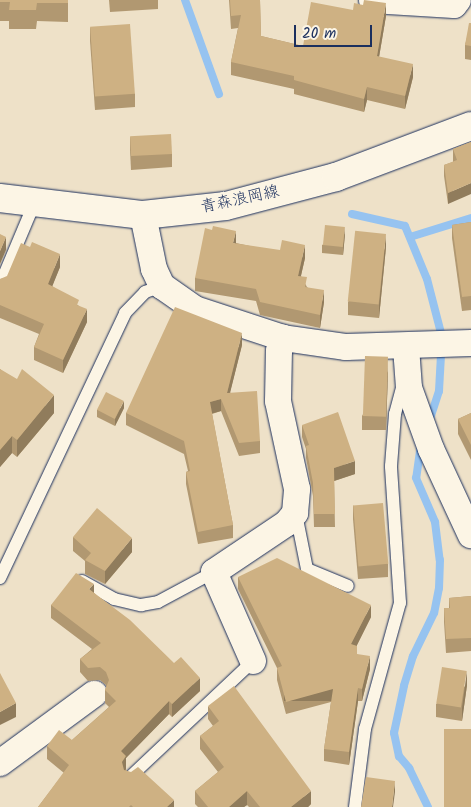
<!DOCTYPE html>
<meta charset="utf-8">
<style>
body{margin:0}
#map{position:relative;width:471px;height:807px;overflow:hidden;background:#eee1c8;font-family:Kalam,"Klee One",sans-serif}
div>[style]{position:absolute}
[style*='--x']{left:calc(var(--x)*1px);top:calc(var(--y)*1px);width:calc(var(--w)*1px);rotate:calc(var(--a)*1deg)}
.stream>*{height:8px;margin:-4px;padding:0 4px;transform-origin:4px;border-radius:4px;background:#96c3f0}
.roads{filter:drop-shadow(0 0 1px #1b2f5e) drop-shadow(0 0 1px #1b2f5e)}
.lane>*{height:12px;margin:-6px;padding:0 6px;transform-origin:6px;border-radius:6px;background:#fcf5e5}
.street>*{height:26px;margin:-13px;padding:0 13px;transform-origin:13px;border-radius:13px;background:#fcf5e5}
.primary>*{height:28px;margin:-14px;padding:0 14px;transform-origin:14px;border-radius:14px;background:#fcf5e5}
.wall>*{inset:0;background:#b19871}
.shaded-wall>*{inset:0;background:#907c5c;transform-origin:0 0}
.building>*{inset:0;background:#ceb183;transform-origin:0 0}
span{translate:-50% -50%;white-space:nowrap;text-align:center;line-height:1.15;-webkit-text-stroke:4.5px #fcf5e5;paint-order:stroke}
.street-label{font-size:16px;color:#1b2f5e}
.scale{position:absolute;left:294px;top:25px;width:78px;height:22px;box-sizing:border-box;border:2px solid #1b2f5e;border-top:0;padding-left:6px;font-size:15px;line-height:18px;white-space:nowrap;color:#1b2f5e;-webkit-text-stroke:4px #fcf5e5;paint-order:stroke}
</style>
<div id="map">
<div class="stream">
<div style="--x:185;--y:0;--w:100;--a:70.1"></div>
<div style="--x:352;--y:214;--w:54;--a:12.8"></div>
<div style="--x:405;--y:226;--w:57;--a:67.5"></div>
<div style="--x:427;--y:279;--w:60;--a:75.5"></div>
<div style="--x:442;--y:337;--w:54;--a:93.2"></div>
<div style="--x:439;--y:391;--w:32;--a:108"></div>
<div style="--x:410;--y:237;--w:64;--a:-17.3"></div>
<div style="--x:421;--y:444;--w:34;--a:98"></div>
<div style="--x:416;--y:478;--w:48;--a:66.6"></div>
<div style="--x:435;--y:522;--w:38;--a:83"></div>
<div style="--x:440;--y:560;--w:28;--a:92"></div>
<div style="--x:439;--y:588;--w:25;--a:101"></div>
<div style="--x:434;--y:613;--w:48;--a:116"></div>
<div style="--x:413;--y:656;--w:31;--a:107"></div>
<div style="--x:404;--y:686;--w:48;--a:102"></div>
<div style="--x:394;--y:733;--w:24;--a:78"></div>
<div style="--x:399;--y:756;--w:16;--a:50"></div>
<div style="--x:409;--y:768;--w:43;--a:64"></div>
</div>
<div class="roads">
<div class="lane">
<div style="--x:0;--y:285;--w:88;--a:-67.2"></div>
<div style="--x:296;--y:514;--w:56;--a:78.7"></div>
<div style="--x:307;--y:569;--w:44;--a:22.5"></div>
<div style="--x:0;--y:578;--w:293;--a:-64.7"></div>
<div style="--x:125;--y:313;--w:29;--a:-46"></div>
<div style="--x:145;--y:292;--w:18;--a:-19"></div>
<div style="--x:82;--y:581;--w:37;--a:29"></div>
<div style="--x:114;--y:599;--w:28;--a:13"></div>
<div style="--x:141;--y:605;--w:17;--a:-10"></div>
<div style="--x:158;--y:602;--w:64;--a:-28.2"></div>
<div style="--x:130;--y:777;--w:169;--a:-43.3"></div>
<div style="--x:355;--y:807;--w:79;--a:-82.7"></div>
<div style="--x:365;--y:729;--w:131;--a:-74.5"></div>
<div style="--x:400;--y:603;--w:137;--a:-93.8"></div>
<div style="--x:391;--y:466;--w:52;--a:-85.6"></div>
<div style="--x:395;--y:414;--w:31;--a:-75"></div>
</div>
<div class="street">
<div style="--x:372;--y:0;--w:82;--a:3.5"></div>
<div style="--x:454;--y:5;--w:6;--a:-51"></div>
<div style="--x:143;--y:215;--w:55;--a:78.5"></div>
<div style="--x:154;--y:269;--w:19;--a:65"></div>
<div style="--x:162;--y:286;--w:40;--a:34.9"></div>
<div style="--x:195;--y:309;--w:93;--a:18.2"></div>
<div style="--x:283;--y:338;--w:64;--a:8.1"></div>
<div style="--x:346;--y:347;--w:125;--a:-1.8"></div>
<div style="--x:406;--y:347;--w:41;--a:85.8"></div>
<div style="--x:409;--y:388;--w:65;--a:70.2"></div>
<div style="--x:431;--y:449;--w:95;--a:65.1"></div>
<div style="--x:253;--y:661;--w:97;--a:-113.7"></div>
<div style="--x:214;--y:572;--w:88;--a:-33.9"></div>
<div style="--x:287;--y:523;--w:13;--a:-51"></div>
<div style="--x:295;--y:513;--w:24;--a:-85"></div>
<div style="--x:297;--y:489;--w:90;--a:-102.2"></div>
<div style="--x:278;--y:401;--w:50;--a:-88.9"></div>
<div style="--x:279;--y:351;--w:14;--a:-73"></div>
<div style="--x:0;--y:763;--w:117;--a:-36.3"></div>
</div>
<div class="primary">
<div style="--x:0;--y:198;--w:144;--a:6.8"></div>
<div style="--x:143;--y:215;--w:83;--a:-6.2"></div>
<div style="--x:226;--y:206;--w:114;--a:-14.8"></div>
<div style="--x:336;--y:177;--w:144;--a:-20.7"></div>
</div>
</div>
<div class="wall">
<div style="clip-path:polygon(0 0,68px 0,68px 22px,37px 21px,36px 29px,9px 29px,9px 21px,0 21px)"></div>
<div style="clip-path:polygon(109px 0,158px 0,158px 9px,110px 12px)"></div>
<div style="clip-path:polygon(229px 0,260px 0,261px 36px,303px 46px,386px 16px,379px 57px,413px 77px,405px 109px,367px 100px,364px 112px,294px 94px,294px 89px,231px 75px,231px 62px,238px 28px,231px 29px)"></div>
<div style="clip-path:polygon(471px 23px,471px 60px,465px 59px,465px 45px)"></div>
<div style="clip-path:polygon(90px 27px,135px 94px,135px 107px,95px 110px,90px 41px)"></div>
<div style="clip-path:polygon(130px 137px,172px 154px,172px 167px,131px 170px,130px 150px)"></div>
<div style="clip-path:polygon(471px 142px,448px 204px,444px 176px,444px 165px,453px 162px,453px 149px)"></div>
<div style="clip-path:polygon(471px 222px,471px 310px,462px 311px,452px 238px,452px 225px)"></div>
<div style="clip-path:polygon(345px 234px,343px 255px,322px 253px,322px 245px)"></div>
<div style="clip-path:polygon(236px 243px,305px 258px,301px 276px,307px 287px,324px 302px,320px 328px,260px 315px,256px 301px,195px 291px,195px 278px)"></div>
<div style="clip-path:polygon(386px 247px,379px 318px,348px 315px,348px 302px)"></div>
<div style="clip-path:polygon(60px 267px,52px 286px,79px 306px,87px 322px,63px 373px,34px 360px,34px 347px,39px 334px,0 318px,0 279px)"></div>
<div style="clip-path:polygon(242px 345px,230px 392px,260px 441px,260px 453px,239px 456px,221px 411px,212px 414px,233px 525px,233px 538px,198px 544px,186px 484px,186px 472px,188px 471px,184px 454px,126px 425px,126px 413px)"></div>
<div style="clip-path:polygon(0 369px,54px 413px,17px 457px,12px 453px,0 467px)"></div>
<div style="clip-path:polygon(388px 371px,386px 430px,362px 430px,362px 416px)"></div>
<div style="clip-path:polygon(124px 408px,115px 426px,97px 417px,97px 410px)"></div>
<div style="clip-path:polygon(471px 413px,471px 460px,458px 434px,458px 419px)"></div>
<div style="clip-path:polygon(302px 425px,355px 474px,334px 481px,335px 527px,314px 527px,313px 496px,306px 458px,306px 449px,302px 437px)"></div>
<div style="clip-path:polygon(353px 505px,388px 564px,388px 577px,358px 579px,353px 519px)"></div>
<div style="clip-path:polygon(73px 537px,132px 552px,105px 584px,85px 574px,85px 561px,73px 551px)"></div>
<div style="clip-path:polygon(238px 577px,371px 617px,357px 645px,357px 654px,370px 669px,362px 701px,358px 701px,349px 765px,324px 761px,324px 749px,331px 702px,286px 714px,277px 680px,277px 668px,238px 589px)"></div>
<div style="clip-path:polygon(94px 593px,200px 691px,172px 717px,169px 714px,126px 758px,126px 770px,174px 807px,38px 807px,64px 773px,47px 759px,47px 746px,72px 740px,109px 707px,105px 703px,105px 690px,106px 687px,106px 685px,100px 680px,88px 681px,80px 672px,80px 659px,92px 649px,51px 618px,51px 605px)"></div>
<div style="clip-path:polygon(471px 596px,471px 651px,446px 653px,444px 622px,444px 608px,449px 608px,449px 598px)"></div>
<div style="clip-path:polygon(467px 685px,462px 721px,436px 717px,436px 704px)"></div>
<div style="clip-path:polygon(208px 706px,311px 804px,308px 807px,249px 807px,247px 805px,244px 807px,198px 807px,195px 804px,195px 791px,218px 772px,200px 749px,200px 736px,213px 726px,208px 719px)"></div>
</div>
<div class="shaded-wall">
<div style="clip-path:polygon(386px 3px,386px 16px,377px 69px,377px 56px)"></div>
<div style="clip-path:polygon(413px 64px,413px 77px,405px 109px,405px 96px)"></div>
<div style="clip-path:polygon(367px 87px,367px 100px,364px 112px,364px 99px)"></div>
<div style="clip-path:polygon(471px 183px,471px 194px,448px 204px,448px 193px)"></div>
<div style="clip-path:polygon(345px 227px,345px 234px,343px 255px,343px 247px)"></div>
<div style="clip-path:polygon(236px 231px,236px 244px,233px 243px)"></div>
<div style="clip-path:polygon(386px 234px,386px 247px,379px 318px,379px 305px)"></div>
<div style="clip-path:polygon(6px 237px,6px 250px,0 264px,0 251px)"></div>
<div style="clip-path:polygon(305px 245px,305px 258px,298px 288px,298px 276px)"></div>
<div style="clip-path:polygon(60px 254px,60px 267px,48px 297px,48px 284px)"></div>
<div style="clip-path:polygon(324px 290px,324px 302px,320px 328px,320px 315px)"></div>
<div style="clip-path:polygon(87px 309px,87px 322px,63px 373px,63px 360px)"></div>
<div style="clip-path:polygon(242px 333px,242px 345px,227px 405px,227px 393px)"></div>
<div style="clip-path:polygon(388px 357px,388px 371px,386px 430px,386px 417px)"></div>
<div style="clip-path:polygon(54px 395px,54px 413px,17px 457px,17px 440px)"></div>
<div style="clip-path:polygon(221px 399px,221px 411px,210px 414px,210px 402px)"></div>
<div style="clip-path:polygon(124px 401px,124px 408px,115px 426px,115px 419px)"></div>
<div style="clip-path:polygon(12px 436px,12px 453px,0 467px,0 450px)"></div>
<div style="clip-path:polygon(355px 461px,355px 474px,334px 481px,334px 468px)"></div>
<div style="clip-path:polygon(132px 538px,132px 552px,105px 584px,105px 571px)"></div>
<div style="clip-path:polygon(94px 584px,94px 597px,89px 589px)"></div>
<div style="clip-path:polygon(371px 605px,371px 617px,351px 657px,351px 644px)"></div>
<div style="clip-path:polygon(370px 656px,370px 669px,362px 701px,362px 689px)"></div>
<div style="clip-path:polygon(467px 671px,467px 685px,462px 721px,462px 708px)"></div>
<div style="clip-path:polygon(200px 678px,200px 691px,172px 717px,172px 704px)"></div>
<div style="clip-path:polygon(358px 688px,358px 701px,349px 765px,349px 752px)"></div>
<div style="left:333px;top:689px;width:12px;height:49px;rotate:90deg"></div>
<div style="clip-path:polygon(169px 701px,169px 714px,126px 758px,126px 769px,122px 775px,121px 751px)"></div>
<div style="clip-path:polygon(16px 703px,16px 717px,0 725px,0 712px)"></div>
<div style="clip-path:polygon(395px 781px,395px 792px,393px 807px,392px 807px)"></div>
<div style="clip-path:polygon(247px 791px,247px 805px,244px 807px,229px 807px)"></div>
<div style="clip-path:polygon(311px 791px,311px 804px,308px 807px,291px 807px)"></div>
<div style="clip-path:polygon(174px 800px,174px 807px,167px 807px)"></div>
</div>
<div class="building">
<div style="clip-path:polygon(0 0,68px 0,68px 3px,37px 3px,36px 10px,9px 10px,10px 2px,0 2px)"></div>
<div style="clip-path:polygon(230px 0,260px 0,261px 36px,303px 46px,311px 2px,353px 10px,354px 3px,363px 5px,364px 0,386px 3px,377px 56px,413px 64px,405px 96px,367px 87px,364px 99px,294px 80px,294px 76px,231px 62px,241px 15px,231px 16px)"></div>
<div style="clip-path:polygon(469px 23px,471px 23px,471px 46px,465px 45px)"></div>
<div style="left:130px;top:24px;width:70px;height:40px;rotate:86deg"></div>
<div style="left:171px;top:134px;width:20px;height:41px;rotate:87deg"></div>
<div style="clip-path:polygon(471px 142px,471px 183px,448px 193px,444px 165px,457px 160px,453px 149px)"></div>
<div style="clip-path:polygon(471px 222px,471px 296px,462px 297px,452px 225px)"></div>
<div style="left:325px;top:225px;width:20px;height:20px;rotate:6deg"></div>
<div style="clip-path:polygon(213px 226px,236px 231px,233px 243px,280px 250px,282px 240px,305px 245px,298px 276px,307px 277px,305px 287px,324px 290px,320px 315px,260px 302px,256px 289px,195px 278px,205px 228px,212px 230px)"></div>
<div style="clip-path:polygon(0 234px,6px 237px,0 251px)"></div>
<div style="left:386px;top:234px;width:71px;height:31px;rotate:96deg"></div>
<div style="clip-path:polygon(32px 242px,60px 254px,48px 284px,79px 300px,77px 305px,87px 309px,63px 360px,34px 347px,44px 324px,0 305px,0 279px,7px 276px,21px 243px,30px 247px)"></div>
<div style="clip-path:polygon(175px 307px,242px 333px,227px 393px,257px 391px,260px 441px,239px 443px,221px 399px,210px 402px,233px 525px,198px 532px,186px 472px,190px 471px,184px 441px,126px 413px)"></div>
<div style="left:365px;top:356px;width:23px;height:60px;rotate:2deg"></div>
<div style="clip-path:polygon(0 369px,17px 379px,22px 369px,54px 395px,17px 440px,12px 436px,0 450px)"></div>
<div style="left:106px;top:392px;width:20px;height:20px;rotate:27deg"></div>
<div style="clip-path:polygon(338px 412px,355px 461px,334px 468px,335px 514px,314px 514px,313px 483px,306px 446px,309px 445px,302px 425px)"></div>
<div style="clip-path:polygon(471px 413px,471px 445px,458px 419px)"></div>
<div style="left:383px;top:503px;width:61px;height:30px;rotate:85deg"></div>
<div style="clip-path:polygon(97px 508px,132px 538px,105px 571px,85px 560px,91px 553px,73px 537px)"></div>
<div style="clip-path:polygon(277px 558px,371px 605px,351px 644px,357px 646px,357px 654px,370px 656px,362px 689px,358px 688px,349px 752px,324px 749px,333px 689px,286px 702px,277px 668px,282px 666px,238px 577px)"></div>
<div style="clip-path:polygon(76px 573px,94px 584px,89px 589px,130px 620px,174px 663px,181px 657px,200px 678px,172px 704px,169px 701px,121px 751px,126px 756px,122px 762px,124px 770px,131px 772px,138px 767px,174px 800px,167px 807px,133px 807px,131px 805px,129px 807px,38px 807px,69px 765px,47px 746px,59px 730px,72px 740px,116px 701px,105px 690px,109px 680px,106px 672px,100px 667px,88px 668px,80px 659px,101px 643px,51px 605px)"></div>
<div style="clip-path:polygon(471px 596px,471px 638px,446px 639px,444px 608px,450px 608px,449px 598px)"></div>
<div style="left:442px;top:667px;width:25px;height:37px;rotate:9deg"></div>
<div style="clip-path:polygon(0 673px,16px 703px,0 712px)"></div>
<div style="clip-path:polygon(234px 686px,311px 791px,291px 807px,260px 807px,247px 791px,229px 807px,208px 807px,195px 791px,224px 767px,200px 736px,219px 721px,208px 706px)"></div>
<div style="left:444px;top:729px;width:27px;height:78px"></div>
<div style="clip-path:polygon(366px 777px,395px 781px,392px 807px,361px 807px)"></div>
</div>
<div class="street-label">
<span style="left:240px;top:200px;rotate:-12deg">青森浪岡線</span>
</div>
<div class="scale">20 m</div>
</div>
